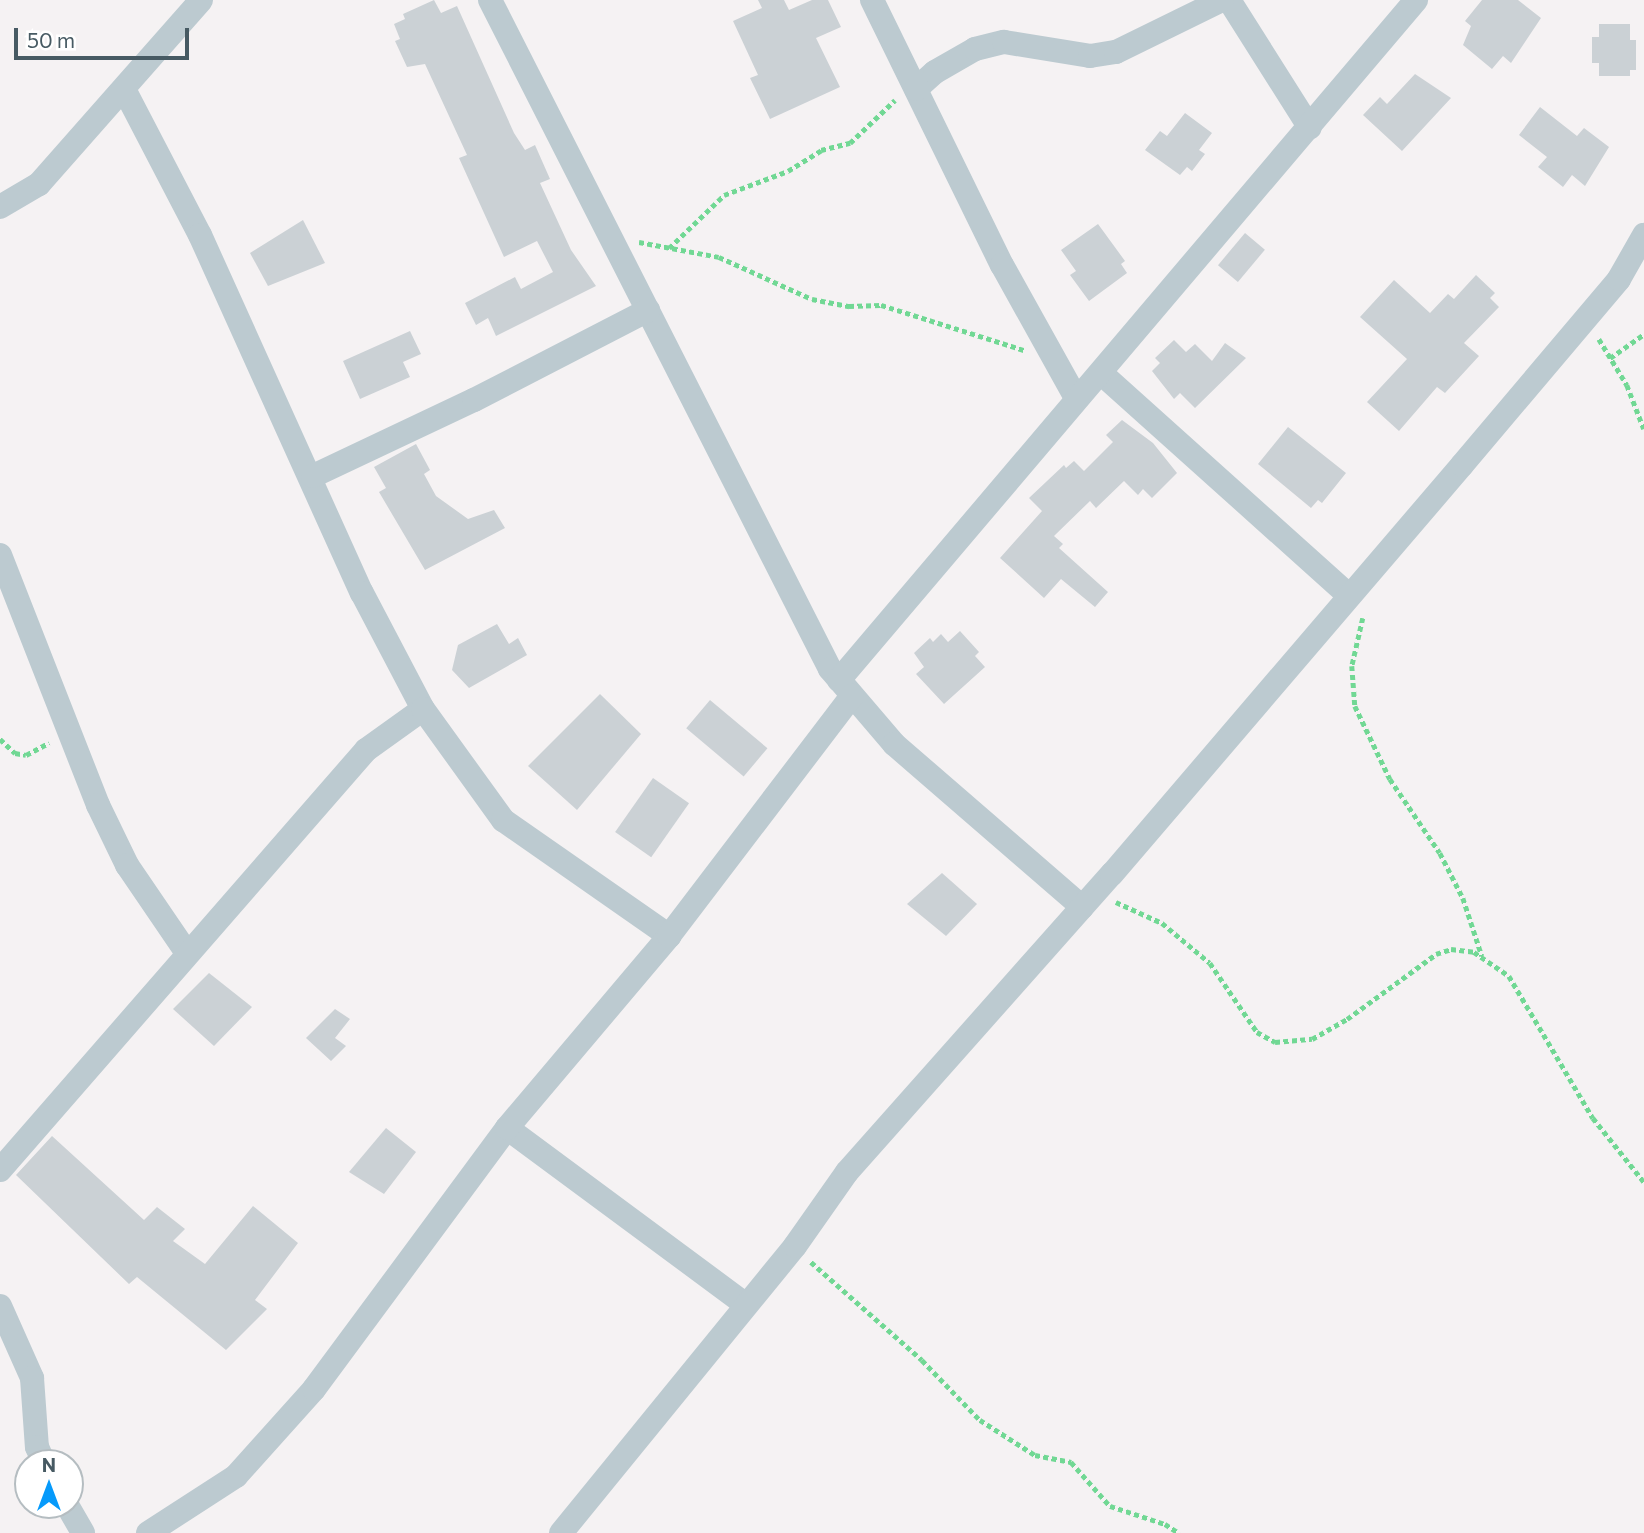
<!DOCTYPE html>
<style>
body{margin:0}
#map{position:relative;width:1644px;height:1533px;overflow:hidden;background:#f5f2f3;font-family:Commissioner,sans-serif}
div>[style]{position:absolute}
[style*='--x']{left:calc(var(--x)*1px);top:calc(var(--y)*1px);width:calc(var(--w)*1px);rotate:calc(var(--a)*1deg)}
.building>*{inset:0;background:#cbd1d5;transform-origin:0 0}
.path>*{height:4.5px;margin-top:-2.25px;transform-origin:0;background:repeating-linear-gradient(90deg,#71d894 0 5px,transparent 0 8.5px)}
.minor>*{height:24px;margin:-12px;padding:0 12px;transform-origin:12px;border-radius:12px;background:#bccad0}
span{translate:-50% -50%;white-space:nowrap;text-align:center;line-height:1.15;-webkit-text-stroke:6px #fff;paint-order:stroke}
.north{position:absolute;left:14px;top:1449px;width:70px;height:70px;box-sizing:border-box;background:#fff;border:2px solid #b5bdc1;border-radius:50%;rotate:0deg;font-size:19px;font-weight:700;line-height:28px;text-align:center;color:#475a63}
.north::after{content:'';display:block;margin:auto;width:24px;height:32px;background:#069afb;clip-path:polygon(50% 0,100% 100%,50% 72%,0 100%)}
.scale{position:absolute;left:14px;top:28px;width:175px;height:32px;box-sizing:border-box;border:4px solid #475a63;border-top:0;padding-left:9px;font-size:21px;line-height:24px;white-space:nowrap;color:#475a63;-webkit-text-stroke:5px #fff;paint-order:stroke}
</style>
<div id="map">
<div class="building">
<div style="clip-path:polygon(434px 0,441px 13px,457px 6px,514px 133px,525px 150px,535px 145px,550px 179px,540px 183px,571px 250px,596px 286px,496px 336px,488px 318px,476px 325px,465px 303px,515px 277px,521px 289px,553px 272px,537px 241px,504px 257px,459px 158px,467px 155px,425px 64px,407px 67px,395px 41px,400px 39px,394px 24px,405px 19px,403px 14px)"></div>
<div style="clip-path:polygon(758px 0,784px 0,789px 10px,812px 0,828px 0,841px 27px,816px 38px,840px 87px,770px 119px,750px 78px,758px 75px,733px 21px,762px 8px)"></div>
<div style="clip-path:polygon(1482px 0,1518px 0,1541px 18px,1511px 63px,1503px 56px,1492px 69px,1463px 45px,1471px 26px,1465px 21px)"></div>
<div style="clip-path:polygon(1599px 24px,1630px 24px,1630px 40px,1636px 40px,1636px 70px,1630px 70px,1630px 76px,1599px 76px,1599px 63px,1592px 63px,1592px 37px,1599px 37px)"></div>
<div style="clip-path:polygon(1415px 74px,1451px 98px,1402px 151px,1363px 115px,1380px 97px,1387px 104px)"></div>
<div style="clip-path:polygon(1540px 107px,1577px 136px,1584px 128px,1609px 147px,1585px 186px,1572px 175px,1563px 187px,1538px 167px,1547px 157px,1519px 135px)"></div>
<div style="clip-path:polygon(1185px 113px,1212px 133px,1199px 150px,1205px 154px,1192px 171px,1187px 167px,1180px 175px,1145px 150px,1160px 131px,1167px 136px)"></div>
<div style="clip-path:polygon(303px 220px,325px 263px,268px 286px,250px 253px)"></div>
<div style="clip-path:polygon(1098px 224px,1125px 261px,1121px 264px,1127px 273px,1089px 301px,1070px 275px,1076px 271px,1061px 250px)"></div>
<div style="left:1245px;top:233px;width:26px;height:42px;rotate:40deg"></div>
<div style="clip-path:polygon(1476px 275px,1495px 293px,1490px 298px,1499px 307px,1464px 343px,1479px 356px,1445px 393px,1437px 387px,1399px 431px,1367px 402px,1407px 359px,1360px 317px,1394px 280px,1430px 313px,1448px 294px,1454px 299px)"></div>
<div style="clip-path:polygon(410px 331px,421px 354px,403px 362px,410px 377px,360px 399px,343px 361px)"></div>
<div style="clip-path:polygon(1174px 340px,1186px 352px,1195px 344px,1212px 361px,1225px 343px,1246px 358px,1195px 408px,1180px 393px,1174px 399px,1152px 371px,1160px 363px,1155px 358px)"></div>
<div style="clip-path:polygon(1122px 420px,1153px 443px,1177px 473px,1152px 498px,1143px 489px,1138px 495px,1124px 481px,1096px 508px,1090px 501px,1054px 536px,1063px 544px,1059px 548px,1108px 592px,1095px 607px,1061px 579px,1044px 598px,1000px 558px,1042px 511px,1029px 498px,1064px 465px,1066px 468px,1074px 461px,1084px 471px,1113px 442px,1106px 435px)"></div>
<div style="clip-path:polygon(1288px 427px,1346px 473px,1322px 503px,1318px 500px,1311px 508px,1258px 464px)"></div>
<div style="clip-path:polygon(416px 444px,430px 470px,424px 474px,436px 496px,468px 519px,494px 510px,505px 528px,425px 570px,379px 492px,386px 488px,374px 467px)"></div>
<div style="clip-path:polygon(497px 624px,509px 644px,518px 638px,527px 655px,469px 688px,452px 670px,458px 645px)"></div>
<div style="clip-path:polygon(960px 631px,979px 652px,975px 656px,985px 667px,944px 704px,916px 674px,924px 667px,914px 653px,930px 638px,933px 642px,941px 634px,948px 642px)"></div>
<div style="clip-path:polygon(600px 694px,641px 734px,577px 810px,528px 766px)"></div>
<div style="left:710px;top:700px;width:75px;height:37px;rotate:40deg"></div>
<div style="left:653px;top:778px;width:44px;height:66px;rotate:35deg"></div>
<div style="clip-path:polygon(942px 873px,977px 904px,946px 936px,907px 904px)"></div>
<div style="clip-path:polygon(209px 973px,252px 1007px,214px 1046px,173px 1009px)"></div>
<div style="clip-path:polygon(335px 1009px,350px 1019px,335px 1038px,346px 1046px,331px 1061px,306px 1038px)"></div>
<div style="clip-path:polygon(386px 1128px,416px 1152px,384px 1194px,349px 1172px)"></div>
<div style="clip-path:polygon(52px 1136px,144px 1220px,157px 1207px,185px 1229px,173px 1241px,205px 1264px,253px 1206px,298px 1243px,255px 1300px,267px 1309px,226px 1350px,137px 1277px,129px 1284px,16px 1175px)"></div>
</div>
<div class="path">
<div style="--x:639;--y:242;--w:81;--a:10.6"></div>
<div style="--x:719;--y:257;--w:102;--a:24.3"></div>
<div style="--x:812;--y:299;--w:38;--a:11"></div>
<div style="--x:849;--y:306;--w:32;--a:-2"></div>
<div style="--x:881;--y:305;--w:150;--a:17.5"></div>
<div style="--x:669;--y:248;--w:76;--a:-43.9"></div>
<div style="--x:724;--y:195;--w:68;--a:-20.6"></div>
<div style="--x:788;--y:171;--w:39;--a:-32"></div>
<div style="--x:821;--y:150;--w:30;--a:-14"></div>
<div style="--x:850;--y:143;--w:62;--a:-43.7"></div>
<div style="--x:1599;--y:339;--w:54;--a:58.7"></div>
<div style="--x:1627;--y:385;--w:47;--a:68.9"></div>
<div style="--x:1610;--y:358;--w:42;--a:-35.2"></div>
<div style="--x:1363;--y:618;--w:49;--a:102.9"></div>
<div style="--x:1352;--y:666;--w:40;--a:85.7"></div>
<div style="--x:1355;--y:706;--w:81;--a:64.4"></div>
<div style="--x:1390;--y:779;--w:89;--a:56"></div>
<div style="--x:1440;--y:853;--w:51;--a:62.9"></div>
<div style="--x:1463;--y:898;--w:61;--a:71.9"></div>
<div style="--x:0;--y:739;--w:21;--a:43"></div>
<div style="--x:15;--y:753;--w:11;--a:10"></div>
<div style="--x:26;--y:755;--w:26;--a:-28"></div>
<div style="--x:1116;--y:902;--w:51;--a:24.5"></div>
<div style="--x:1162;--y:923;--w:62;--a:39.8"></div>
<div style="--x:1210;--y:963;--w:83;--a:55.7"></div>
<div style="--x:1257;--y:1032;--w:21;--a:29"></div>
<div style="--x:1275;--y:1042;--w:37;--a:-5"></div>
<div style="--x:1312;--y:1039;--w:40;--a:-29.7"></div>
<div style="--x:1347;--y:1019;--w:110;--a:-36.1"></div>
<div style="--x:1436;--y:954;--w:16;--a:-18"></div>
<div style="--x:1451;--y:949;--w:23;--a:7"></div>
<div style="--x:1474;--y:952;--w:42;--a:34.4"></div>
<div style="--x:1509;--y:976;--w:165;--a:59.4"></div>
<div style="--x:1593;--y:1118;--w:82;--a:51.4"></div>
<div style="--x:811;--y:1262;--w:148;--a:41.4"></div>
<div style="--x:922;--y:1360;--w:83;--a:46"></div>
<div style="--x:980;--y:1420;--w:65;--a:32.5"></div>
<div style="--x:1035;--y:1455;--w:37;--a:11"></div>
<div style="--x:1071;--y:1462;--w:59;--a:48.4"></div>
<div style="--x:1110;--y:1506;--w:58;--a:18.1"></div>
<div style="--x:1165;--y:1524;--w:17;--a:33"></div>
</div>
<div class="minor">
<div style="--x:490;--y:0;--w:750;--a:63.06"></div>
<div style="--x:830;--y:669;--w:99;--a:49.5"></div>
<div style="--x:894;--y:744;--w:249;--a:40.9"></div>
<div style="--x:872;--y:0;--w:295;--a:63.9"></div>
<div style="--x:1002;--y:265;--w:152;--a:60.9"></div>
<div style="--x:1229;--y:0;--w:151;--a:57.7"></div>
<div style="--x:916;--y:89;--w:25;--a:-42"></div>
<div style="--x:935;--y:72;--w:46;--a:-29.9"></div>
<div style="--x:975;--y:49;--w:30;--a:-14"></div>
<div style="--x:1004;--y:42;--w:87;--a:9.2"></div>
<div style="--x:1090;--y:56;--w:26;--a:-9"></div>
<div style="--x:1116;--y:52;--w:118;--a:-26.1"></div>
<div style="--x:125;--y:91;--w:162;--a:62.5"></div>
<div style="--x:200;--y:235;--w:393;--a:65.7"></div>
<div style="--x:362;--y:593;--w:131;--a:62.3"></div>
<div style="--x:0;--y:207;--w:45;--a:-30.5"></div>
<div style="--x:39;--y:184;--w:245;--a:-48.6"></div>
<div style="--x:1102;--y:374;--w:331;--a:41.9"></div>
<div style="--x:313;--y:476;--w:178;--a:-25.3"></div>
<div style="--x:474;--y:400;--w:196;--a:-27.3"></div>
<div style="--x:0;--y:555;--w:269;--a:68.6"></div>
<div style="--x:98;--y:805;--w:67;--a:64.2"></div>
<div style="--x:127;--y:865;--w:107;--a:55.7"></div>
<div style="--x:839;--y:680;--w:892;--a:-49.68"></div>
<div style="--x:507;--y:1128;--w:296;--a:36.5"></div>
<div style="--x:0;--y:1170;--w:557;--a:-48.93"></div>
<div style="--x:366;--y:750;--w:70;--a:-35.7"></div>
<div style="--x:423;--y:709;--w:137;--a:54.2"></div>
<div style="--x:503;--y:820;--w:203;--a:34.9"></div>
<div style="--x:0;--y:1306;--w:79;--a:66"></div>
<div style="--x:32;--y:1378;--w:69;--a:85.9"></div>
<div style="--x:37;--y:1447;--w:17;--a:66"></div>
<div style="--x:67;--y:1505;--w:32;--a:60"></div>
<div style="--x:148;--y:1533;--w:105;--a:-32.9"></div>
<div style="--x:236;--y:1476;--w:117;--a:-48.1"></div>
<div style="--x:314;--y:1389;--w:325;--a:-53.5"></div>
<div style="--x:507;--y:1128;--w:251;--a:-49.8"></div>
<div style="--x:669;--y:936;--w:302;--a:-52.7"></div>
<div style="--x:561;--y:1533;--w:370;--a:-50.8"></div>
<div style="--x:795;--y:1246;--w:90;--a:-54.9"></div>
<div style="--x:847;--y:1172;--w:399;--a:-48.4"></div>
<div style="--x:1112;--y:874;--w:538;--a:-49.44"></div>
<div style="--x:1462;--y:465;--w:243;--a:-49.8"></div>
<div style="--x:1619;--y:279;--w:51;--a:-60.4"></div>
</div>
<div class="north">N</div>
<div class="scale">50 m</div>
</div>
